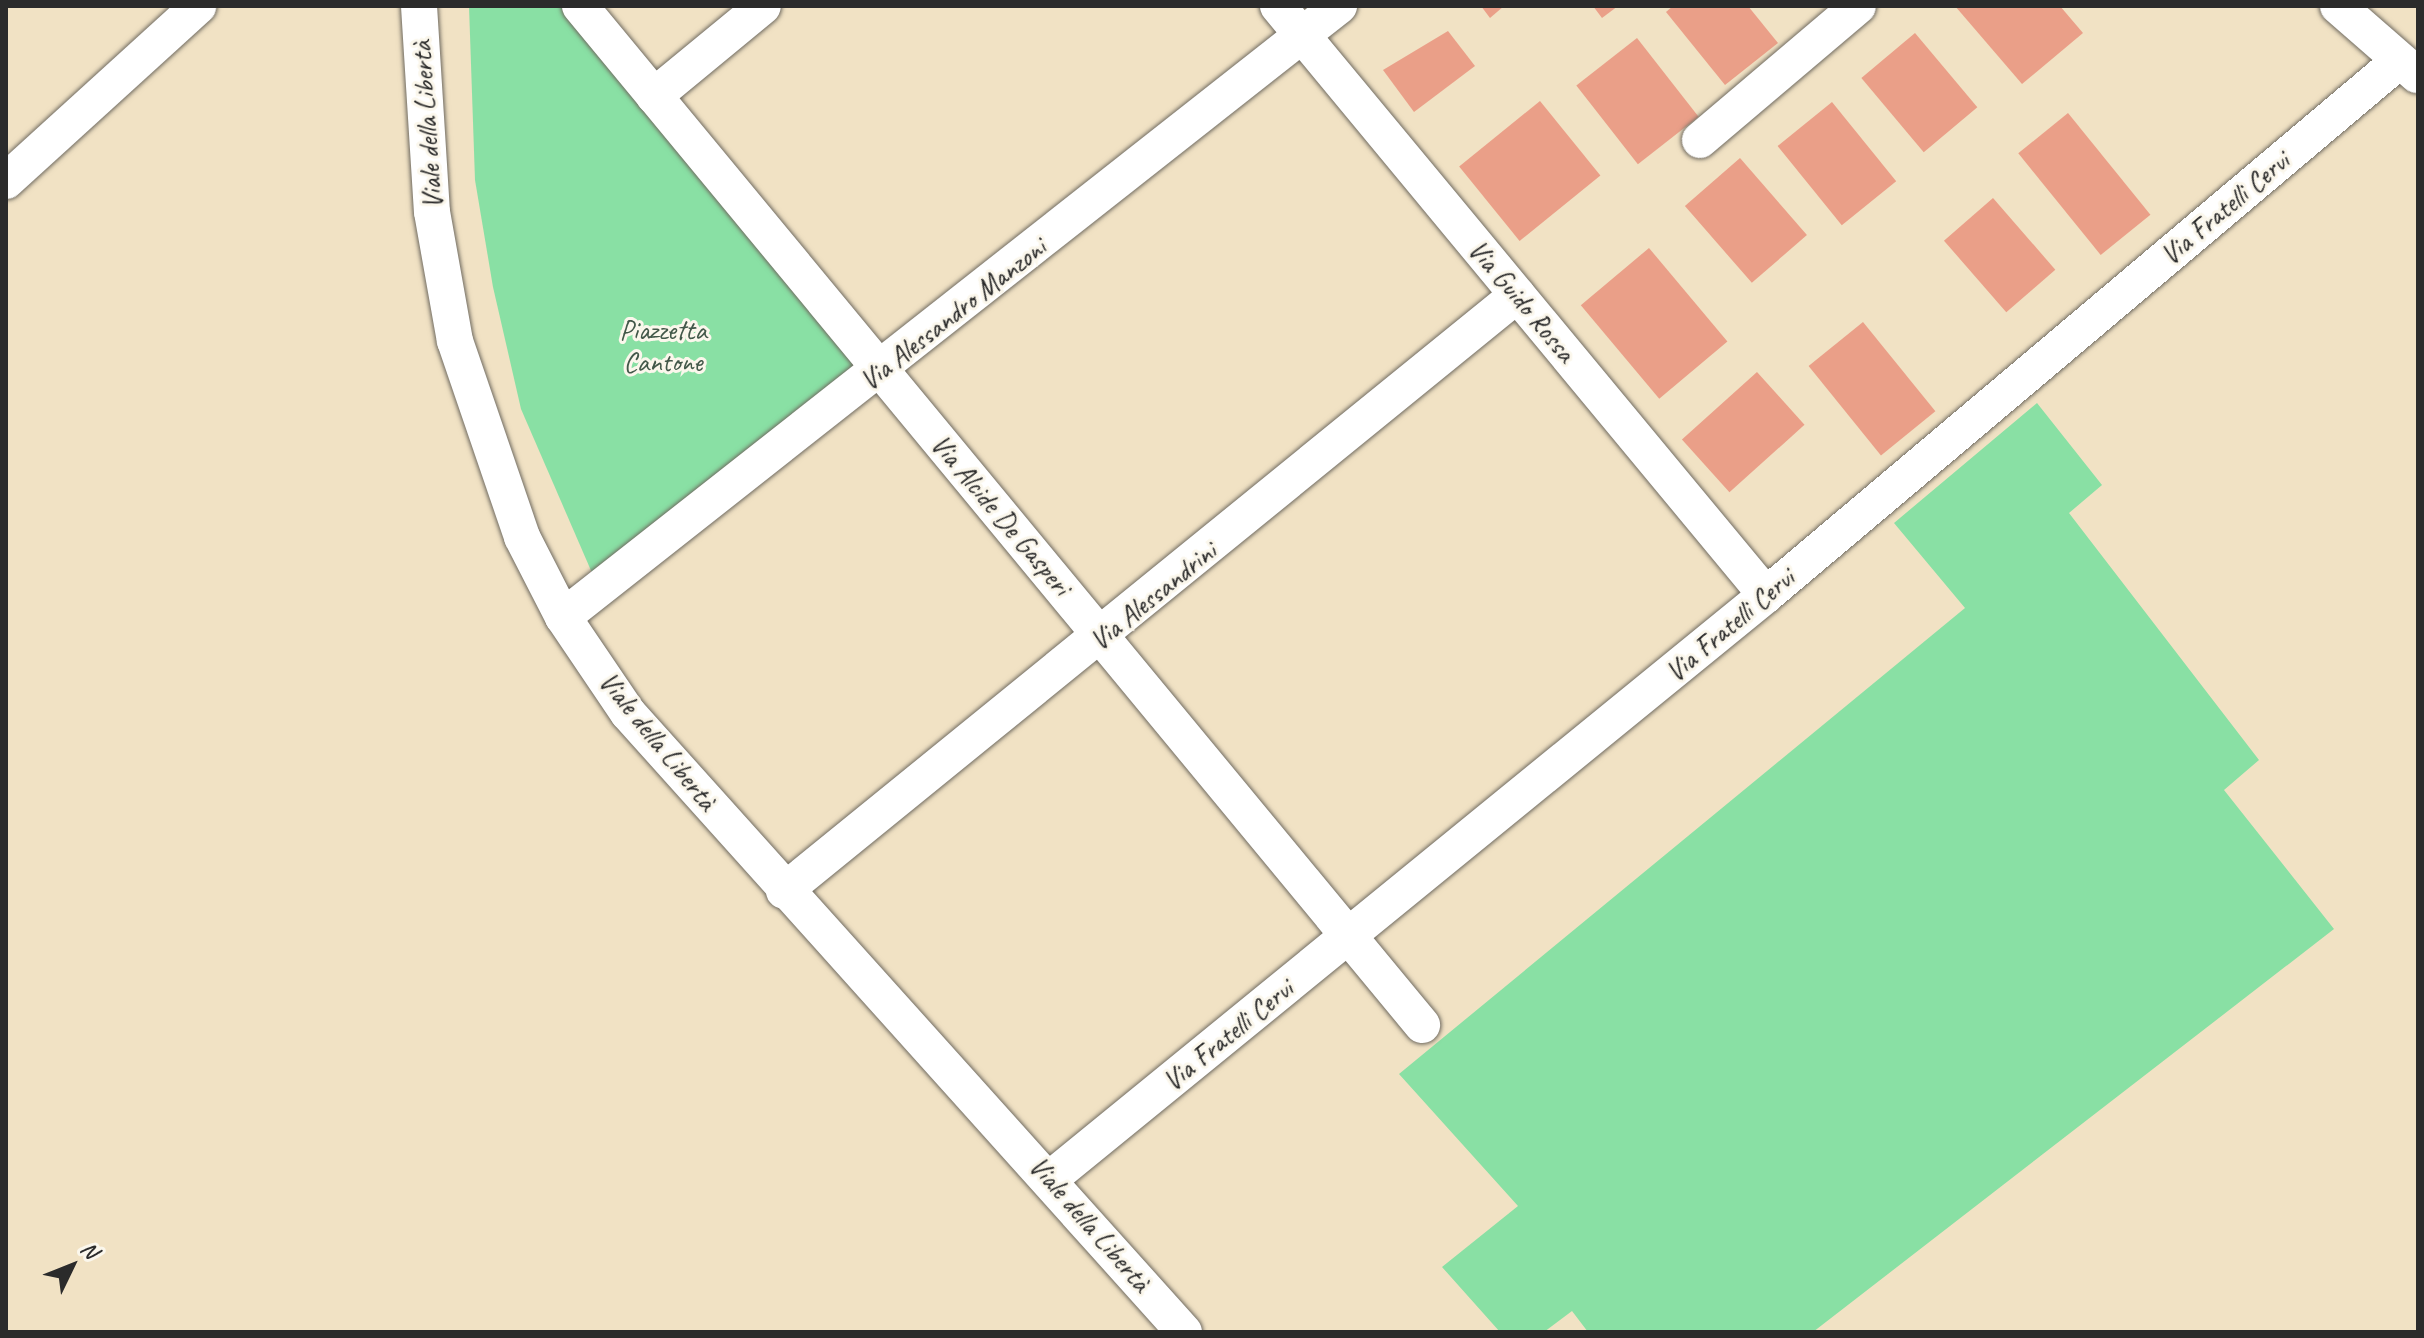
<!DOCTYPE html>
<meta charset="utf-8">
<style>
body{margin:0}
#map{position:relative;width:2424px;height:1338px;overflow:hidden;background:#f1e2c4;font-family:Caveat,sans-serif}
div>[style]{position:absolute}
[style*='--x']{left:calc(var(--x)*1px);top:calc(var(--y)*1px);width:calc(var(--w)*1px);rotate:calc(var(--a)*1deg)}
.green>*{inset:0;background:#89e0a4}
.building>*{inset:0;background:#ea9f88;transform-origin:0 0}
.roads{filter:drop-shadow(0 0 2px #706b61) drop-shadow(0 0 2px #706b61)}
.minor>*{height:36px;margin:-18px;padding:0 18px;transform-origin:18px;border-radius:18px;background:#fff}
span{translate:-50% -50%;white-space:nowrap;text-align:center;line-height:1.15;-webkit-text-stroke:6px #fbf7ec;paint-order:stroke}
.street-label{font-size:28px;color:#2b2b2b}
.park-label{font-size:28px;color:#425849}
.frame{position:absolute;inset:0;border:8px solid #2b2b2b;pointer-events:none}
.north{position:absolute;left:32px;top:1226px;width:80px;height:80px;-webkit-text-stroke:6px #fbf7ec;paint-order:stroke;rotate:47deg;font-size:22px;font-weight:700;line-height:32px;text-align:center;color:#2b2b2b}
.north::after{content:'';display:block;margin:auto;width:28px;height:36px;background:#2b2b2b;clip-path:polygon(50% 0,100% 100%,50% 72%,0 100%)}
</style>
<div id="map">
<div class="green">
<div style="clip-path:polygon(469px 6px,580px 6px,882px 370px,599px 589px,521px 409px,493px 287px,475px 180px)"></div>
<div style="clip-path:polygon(2037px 403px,2102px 485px,2069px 513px,2259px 760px,2224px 790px,2334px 929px,1813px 1332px,1588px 1332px,1572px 1311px,1544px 1332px,1500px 1332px,1442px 1267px,1518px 1206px,1399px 1074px,1965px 608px,1894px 523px)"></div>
</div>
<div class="building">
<div style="clip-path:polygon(1481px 6px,1504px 6px,1490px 18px)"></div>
<div style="clip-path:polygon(1593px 6px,1618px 6px,1602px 18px)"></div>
<div style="clip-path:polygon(1673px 6px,1748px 6px,1778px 43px,1725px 85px,1666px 12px)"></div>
<div style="clip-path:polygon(1955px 6px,2060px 6px,2083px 33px,2022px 84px)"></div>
<div style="clip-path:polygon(1448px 31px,1475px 66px,1414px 112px,1383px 70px)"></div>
<div style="left:1915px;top:33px;width:97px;height:70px;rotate:50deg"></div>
<div style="left:1637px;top:38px;width:100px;height:77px;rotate:52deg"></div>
<div style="left:1540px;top:101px;width:96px;height:104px;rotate:51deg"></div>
<div style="left:1832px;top:102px;width:102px;height:70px;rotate:51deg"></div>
<div style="left:2068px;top:113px;width:131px;height:64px;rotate:51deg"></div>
<div style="left:1740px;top:158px;width:102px;height:73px;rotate:49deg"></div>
<div style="left:1993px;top:198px;width:95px;height:65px;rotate:49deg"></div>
<div style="left:1649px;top:248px;width:122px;height:89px;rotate:50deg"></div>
<div style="left:1863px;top:322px;width:115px;height:70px;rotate:51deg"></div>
<div style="left:1757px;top:372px;width:71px;height:101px;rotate:48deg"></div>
</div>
<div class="roads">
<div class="minor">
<div style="--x:419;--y:6;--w:206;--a:86.4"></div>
<div style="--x:432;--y:212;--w:131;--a:79.9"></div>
<div style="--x:455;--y:341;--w:207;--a:71.1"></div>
<div style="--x:522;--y:537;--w:90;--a:62.9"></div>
<div style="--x:563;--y:617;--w:116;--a:55.9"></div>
<div style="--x:628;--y:713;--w:832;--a:48.07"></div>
<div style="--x:580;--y:6;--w:1322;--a:50.43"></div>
<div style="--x:1278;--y:6;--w:765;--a:50.36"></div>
<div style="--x:2338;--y:6;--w:105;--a:41.1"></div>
<div style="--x:654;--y:96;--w:141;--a:-39.5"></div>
<div style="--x:1700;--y:140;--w:207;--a:-40.3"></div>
<div style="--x:6;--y:181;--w:260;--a:-42.3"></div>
<div style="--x:563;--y:617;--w:988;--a:-38.22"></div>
<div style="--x:784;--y:891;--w:945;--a:-39.11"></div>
<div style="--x:1051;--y:1178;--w:923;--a:-39.19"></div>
<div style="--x:1766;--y:595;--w:828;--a:-40.15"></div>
</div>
</div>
<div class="street-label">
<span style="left:427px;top:125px;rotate:-94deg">Viale della Libertà</span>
<span style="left:2225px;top:208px;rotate:-40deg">Via Fratelli Cervi</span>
<span style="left:1522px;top:301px;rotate:50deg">Via Guido Rossa</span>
<span style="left:953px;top:314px;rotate:-38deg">Via Alessandro Manzoni</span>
<span style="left:1001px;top:515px;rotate:50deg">Via Alcide De Gasperi</span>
<span style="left:1153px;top:596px;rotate:-39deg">Via Alessandrini</span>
<span style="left:1730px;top:625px;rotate:-40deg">Via Fratelli Cervi</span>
<span style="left:658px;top:741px;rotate:51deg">Viale della Libertà</span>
<span style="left:1228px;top:1035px;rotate:-39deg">Via Fratelli Cervi</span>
<span style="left:1090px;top:1224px;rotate:49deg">Viale della Libertà</span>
</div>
<div class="park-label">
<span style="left:663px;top:346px">Piazzetta<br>Cantone</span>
</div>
<div class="frame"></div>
<div class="north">N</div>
</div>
